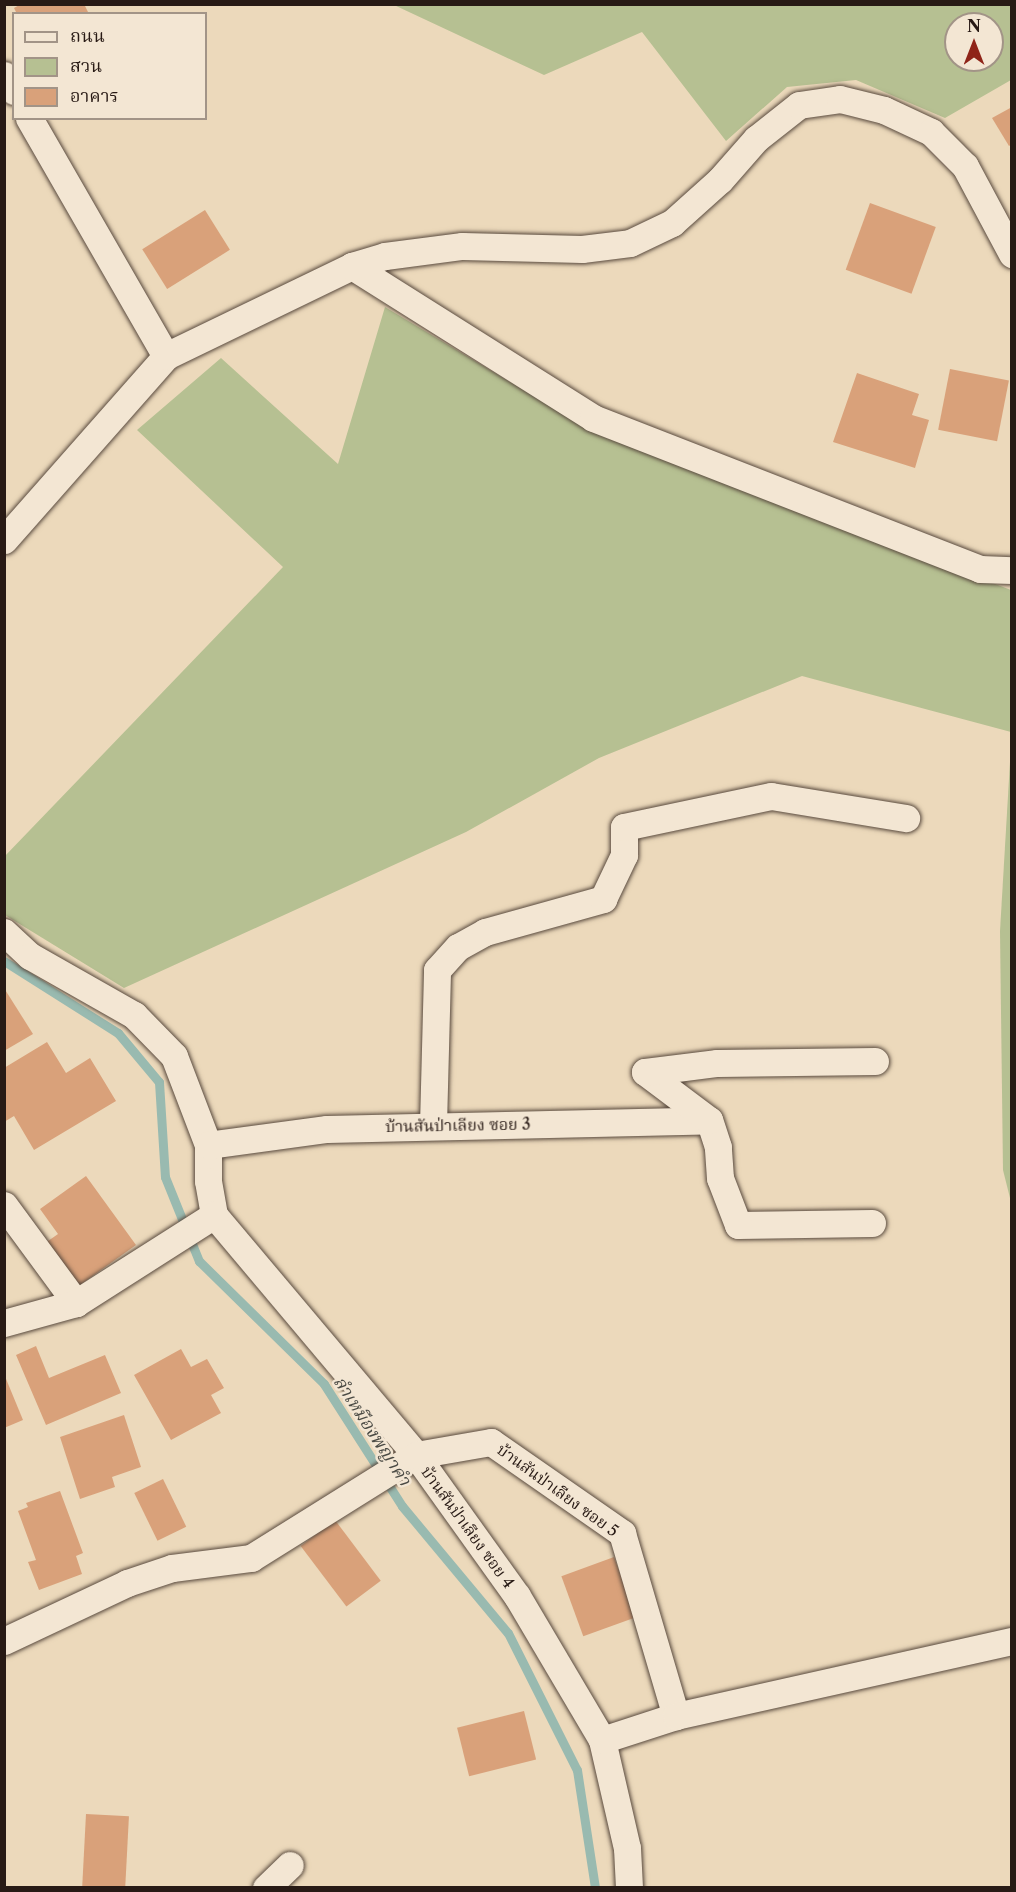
<!DOCTYPE html>
<meta charset="utf-8">
<style>
body{margin:0}
#map{position:relative;width:1016px;height:1892px;overflow:hidden;background:#ecd9bb;font-family:"Libre Caslon Text","Noto Serif Thai",serif}
div>[style]{position:absolute}
[style*='--x']{left:calc(var(--x)*1px);top:calc(var(--y)*1px);width:calc(var(--w)*1px);rotate:calc(var(--a)*1deg)}
.green>*{inset:0;background:#b6c092}
.stream>*{height:9px;margin:-4.5px;padding:0 4.5px;transform-origin:4.5px;border-radius:4.5px;background:#99bab0}
.building>*{inset:0;background:#d9a17a;transform-origin:0 0}
.roads{filter:drop-shadow(0 0 2px #594a3e) drop-shadow(0 0 2px #594a3e)}
.street>*{height:27px;margin:-13.5px;padding:0 13.5px;transform-origin:13.5px;border-radius:13.5px;background:#f3e6d3}
span{translate:-50% -50%;white-space:nowrap;text-align:center;line-height:1.15;-webkit-text-stroke:5px #f3e6d3;paint-order:stroke}
.street-label{font-size:16px;color:#281a15}
.water-label{font-size:18px;color:#4a4a44;font-style:italic}
.frame{position:absolute;inset:0;border:6px solid #281a15;pointer-events:none}
.legend{position:absolute;left:12px;top:12px;width:195px;height:108px;box-sizing:border-box;background:#f3e6d3;border:2px solid #a29487;margin:0;padding:8px 10px;list-style:none;font-size:18px;color:#281a15}
.legend li{display:flex;align-items:center;gap:12px;height:30px}
.legend b{width:30px;border:2px solid #a29487}
.north{position:absolute;left:944px;top:12px;width:60px;height:60px;box-sizing:border-box;background:#f3e6d3;border:2px solid #a29487;border-radius:50%;rotate:0deg;font-size:16px;font-weight:700;line-height:24px;text-align:center;color:#281a15}
.north::after{content:'';display:block;margin:auto;width:21px;height:27px;background:#8f2418;clip-path:polygon(50% 0,100% 100%,50% 72%,0 100%)}
</style>
<div id="map">
<div class="green">
<div style="clip-path:polygon(evenodd,394px 5px,1011px 5px,1011px 80px,945px 118px,856px 80px,787px 87px,726px 141px,642px 32px,544px 75px,394px 5px,956px 24px,992px 24px,992px 60px,956px 60px,956px 24px)"></div>
<div style="clip-path:polygon(385px 307px,590px 430px,1011px 590px,1011px 732px,802px 676px,599px 758px,466px 832px,124px 988px,5px 915px,4px 857px,283px 567px,137px 430px,221px 358px,338px 464px)"></div>
<div style="clip-path:polygon(1011px 745px,1011px 1202px,1003px 1170px,1000px 931px)"></div>
</div>
<div class="stream">
<div style="--x:4;--y:961;--w:135;--a:32.3"></div>
<div style="--x:118;--y:1033;--w:64;--a:50.1"></div>
<div style="--x:159;--y:1082;--w:95;--a:86.4"></div>
<div style="--x:165;--y:1177;--w:91;--a:68"></div>
<div style="--x:199;--y:1261;--w:175;--a:44.5"></div>
<div style="--x:324;--y:1384;--w:145;--a:57.4"></div>
<div style="--x:402;--y:1506;--w:165;--a:50.2"></div>
<div style="--x:508;--y:1633;--w:153;--a:63.3"></div>
<div style="--x:577;--y:1770;--w:119;--a:81.3"></div>
</div>
<div class="building">
<div style="clip-path:polygon(21px 4px,84px 4px,89px 14px,17px 14px,14px 8px)"></div>
<div style="clip-path:polygon(1012px 107px,1012px 144px,1009px 146px,992px 118px)"></div>
<div style="left:870px;top:203px;width:70px;height:71px;rotate:20deg"></div>
<div style="left:205px;top:210px;width:47px;height:74px;rotate:58deg"></div>
<div style="left:950px;top:369px;width:60px;height:62px;rotate:11deg"></div>
<div style="clip-path:polygon(857px 373px,919px 394px,912px 415px,929px 420px,915px 468px,833px 442px)"></div>
<div style="clip-path:polygon(4px 988px,33px 1034px,4px 1051px)"></div>
<div style="clip-path:polygon(47px 1042px,66px 1073px,90px 1058px,116px 1101px,34px 1150px,14px 1116px,4px 1122px,4px 1068px)"></div>
<div style="clip-path:polygon(86px 1176px,136px 1245px,73px 1290px,41px 1246px,58px 1234px,40px 1209px)"></div>
<div style="clip-path:polygon(36px 1346px,49px 1378px,105px 1355px,121px 1393px,46px 1425px,16px 1355px)"></div>
<div style="clip-path:polygon(181px 1349px,191px 1367px,207px 1359px,224px 1388px,211px 1395px,221px 1413px,171px 1440px,134px 1375px)"></div>
<div style="clip-path:polygon(4px 1374px,23px 1420px,4px 1428px)"></div>
<div style="clip-path:polygon(124px 1415px,141px 1467px,112px 1477px,115px 1487px,80px 1499px,60px 1437px)"></div>
<div style="left:163px;top:1479px;width:53px;height:32px;rotate:64deg"></div>
<div style="clip-path:polygon(60px 1491px,83px 1553px,76px 1556px,82px 1574px,39px 1590px,28px 1562px,36px 1560px,18px 1511px,28px 1507px,26px 1503px)"></div>
<div style="left:335px;top:1520px;width:76px;height:43px;rotate:53deg"></div>
<div style="left:614px;top:1557px;width:64px;height:56px;rotate:70deg"></div>
<div style="left:524px;top:1711px;width:50px;height:69px;rotate:76deg"></div>
<div style="left:86px;top:1814px;width:43px;height:74px;rotate:3deg"></div>
</div>
<div class="roads">
<div class="street">
<div style="--x:4;--y:75;--w:19;--a:58"></div>
<div style="--x:29;--y:118;--w:275;--a:60.1"></div>
<div style="--x:352;--y:266;--w:285;--a:32.2"></div>
<div style="--x:593;--y:418;--w:415;--a:21.3"></div>
<div style="--x:980;--y:569;--w:32;--a:2"></div>
<div style="--x:4;--y:540;--w:245;--a:-48.6"></div>
<div style="--x:166;--y:356;--w:207;--a:-25.8"></div>
<div style="--x:352;--y:266;--w:34;--a:-17"></div>
<div style="--x:385;--y:256;--w:78;--a:-7.4"></div>
<div style="--x:462;--y:246;--w:120;--a:1.4"></div>
<div style="--x:582;--y:249;--w:48;--a:-7.1"></div>
<div style="--x:630;--y:243;--w:47;--a:-25.5"></div>
<div style="--x:672;--y:223;--w:64;--a:-41.9"></div>
<div style="--x:720;--y:180;--w:55;--a:-48.7"></div>
<div style="--x:756;--y:139;--w:55;--a:-38.3"></div>
<div style="--x:799;--y:105;--w:41;--a:-8.3"></div>
<div style="--x:840;--y:99;--w:45;--a:14"></div>
<div style="--x:884;--y:110;--w:52;--a:25.1"></div>
<div style="--x:931;--y:132;--w:48;--a:45"></div>
<div style="--x:965;--y:166;--w:100;--a:61.9"></div>
<div style="--x:4;--y:932;--w:35;--a:43"></div>
<div style="--x:30;--y:956;--w:120;--a:29.6"></div>
<div style="--x:134;--y:1015;--w:57;--a:45.7"></div>
<div style="--x:174;--y:1056;--w:95;--a:69.1"></div>
<div style="--x:208;--y:1145;--w:36;--a:90"></div>
<div style="--x:208;--y:1181;--w:35;--a:80"></div>
<div style="--x:214;--y:1215;--w:314;--a:49.9"></div>
<div style="--x:416;--y:1455;--w:173;--a:54.4"></div>
<div style="--x:517;--y:1596;--w:167;--a:59.4"></div>
<div style="--x:602;--y:1740;--w:111;--a:77"></div>
<div style="--x:627;--y:1848;--w:40;--a:87.1"></div>
<div style="--x:433;--y:1125;--w:155;--a:-88.5"></div>
<div style="--x:437;--y:970;--w:31;--a:-48"></div>
<div style="--x:458;--y:947;--w:31;--a:-29"></div>
<div style="--x:485;--y:932;--w:123;--a:-15.6"></div>
<div style="--x:603;--y:899;--w:49;--a:-64.5"></div>
<div style="--x:624;--y:855;--w:28;--a:-90"></div>
<div style="--x:624;--y:827;--w:150;--a:-11.9"></div>
<div style="--x:771;--y:796;--w:137;--a:9.3"></div>
<div style="--x:208;--y:1145;--w:120;--a:-7.7"></div>
<div style="--x:327;--y:1129;--w:382;--a:-1.3"></div>
<div style="--x:4;--y:1205;--w:122;--a:53.7"></div>
<div style="--x:872;--y:1223;--w:134;--a:179.1"></div>
<div style="--x:738;--y:1225;--w:50;--a:-111"></div>
<div style="--x:720;--y:1178;--w:31;--a:-94"></div>
<div style="--x:718;--y:1147;--w:28;--a:-108"></div>
<div style="--x:709;--y:1120;--w:80;--a:-143.1"></div>
<div style="--x:645;--y:1072;--w:73;--a:-7.1"></div>
<div style="--x:717;--y:1063;--w:158;--a:-0.7"></div>
<div style="--x:4;--y:1323;--w:75;--a:-15.5"></div>
<div style="--x:76;--y:1303;--w:164;--a:-32.5"></div>
<div style="--x:4;--y:1641;--w:136;--a:-25.2"></div>
<div style="--x:127;--y:1583;--w:47;--a:-18.4"></div>
<div style="--x:172;--y:1568;--w:80;--a:-7.2"></div>
<div style="--x:251;--y:1558;--w:195;--a:-32"></div>
<div style="--x:416;--y:1455;--w:76;--a:-9.8"></div>
<div style="--x:491;--y:1442;--w:160;--a:34.8"></div>
<div style="--x:622;--y:1533;--w:191;--a:73.6"></div>
<div style="--x:602;--y:1740;--w:78;--a:-18"></div>
<div style="--x:676;--y:1716;--w:344;--a:-12.6"></div>
<div style="--x:266;--y:1888;--w:33;--a:-44"></div>
</div>
</div>
<div class="street-label">
<span style="left:458px;top:1125px;rotate:-1deg">บ้านสันป่าเลียง ซอย 3</span>
<span style="left:558px;top:1490px;rotate:36deg">บ้านสันป่าเลียง ซอย 5</span>
<span style="left:468px;top:1527px;rotate:54deg">บ้านสันป่าเลียง ซอย 4</span>
</div>
<div class="water-label">
<span style="left:372px;top:1431px;rotate:57deg">ลำเหมืองพญาคำ</span>
</div>
<div class="frame"></div>
<ul class="legend">
<li><b style="height:8px;background:#f3e6d3"></b>ถนน</li>
<li><b style="height:16px;background:#b6c092"></b>สวน</li>
<li><b style="height:16px;background:#d9a17a"></b>อาคาร</li>
</ul>
<div class="north">N</div>
</div>
